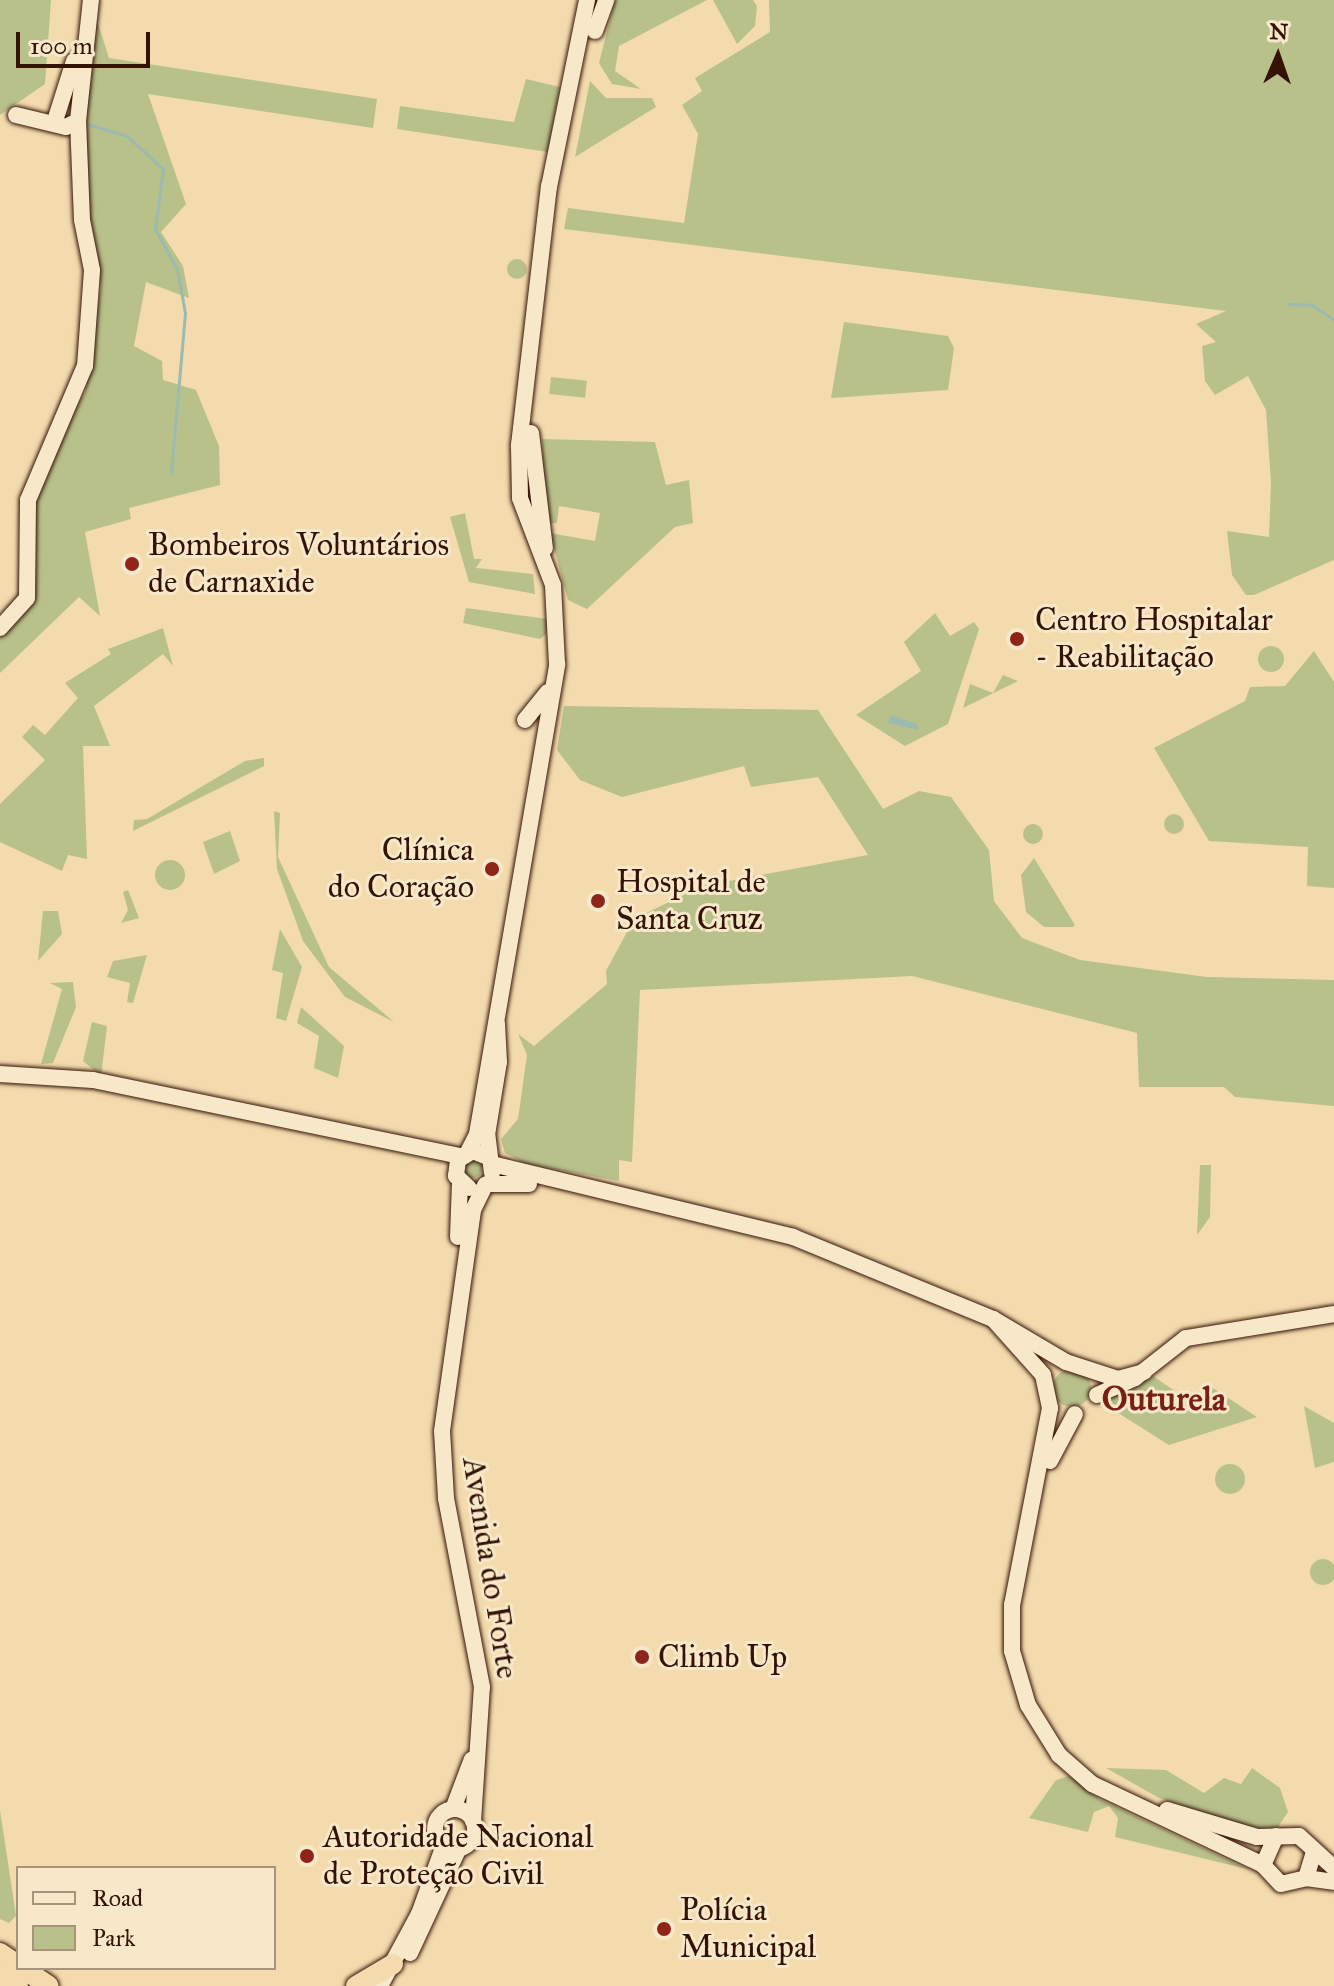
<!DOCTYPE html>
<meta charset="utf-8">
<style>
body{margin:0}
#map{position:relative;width:1334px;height:1986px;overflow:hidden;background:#f3dbad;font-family:"IM FELL Great Primer",serif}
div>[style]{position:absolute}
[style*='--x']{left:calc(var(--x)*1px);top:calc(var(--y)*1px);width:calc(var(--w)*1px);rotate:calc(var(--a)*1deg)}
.green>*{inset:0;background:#b9c18b;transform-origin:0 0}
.round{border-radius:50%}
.water>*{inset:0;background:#9bbbae}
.stream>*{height:3px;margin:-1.5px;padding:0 1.5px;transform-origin:1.5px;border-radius:1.5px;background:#9bbbae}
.roads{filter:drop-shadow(0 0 2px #341306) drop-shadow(0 0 2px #341306)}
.secondary>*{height:16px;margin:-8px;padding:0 8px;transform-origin:8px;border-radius:8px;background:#f7e8ca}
.secondary>.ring{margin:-8px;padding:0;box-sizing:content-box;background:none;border:16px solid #f7e8ca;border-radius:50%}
.highway>*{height:20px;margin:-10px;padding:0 10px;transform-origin:10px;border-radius:10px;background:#f3dbad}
.dots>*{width:22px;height:22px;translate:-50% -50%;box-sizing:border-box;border:4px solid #f7e8ca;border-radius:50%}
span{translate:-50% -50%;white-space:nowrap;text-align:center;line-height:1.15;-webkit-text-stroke:6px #f7e8ca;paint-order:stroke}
.poi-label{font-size:32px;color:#341306}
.left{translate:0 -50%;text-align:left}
.right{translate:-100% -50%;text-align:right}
.street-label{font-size:32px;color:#341306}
.neighbourhood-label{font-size:34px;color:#7a1f14;font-weight:700}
.legend{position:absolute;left:16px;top:1866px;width:260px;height:104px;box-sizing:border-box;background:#f7e8ca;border:2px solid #a9937c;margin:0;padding:10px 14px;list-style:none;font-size:24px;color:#341306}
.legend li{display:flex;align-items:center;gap:16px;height:40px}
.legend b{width:40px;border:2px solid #a9937c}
.north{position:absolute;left:1238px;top:16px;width:80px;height:80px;-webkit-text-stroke:6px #f7e8ca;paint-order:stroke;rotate:2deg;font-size:22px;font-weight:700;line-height:32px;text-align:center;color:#341306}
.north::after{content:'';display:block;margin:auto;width:28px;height:36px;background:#341306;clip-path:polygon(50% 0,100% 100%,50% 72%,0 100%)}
.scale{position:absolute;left:16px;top:32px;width:134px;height:36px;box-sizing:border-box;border:4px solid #341306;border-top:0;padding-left:10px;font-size:24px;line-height:28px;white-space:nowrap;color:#341306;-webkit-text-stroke:6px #f7e8ca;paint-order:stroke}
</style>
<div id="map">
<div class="green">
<div style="clip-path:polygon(0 0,51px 0,45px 84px,0 115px)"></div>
<div style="clip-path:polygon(615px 0,707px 0,619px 46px,615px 71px,641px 89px,612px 84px,599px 63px)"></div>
<div style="clip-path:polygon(713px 0,753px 0,757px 6px,755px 26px,737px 44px)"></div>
<div style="clip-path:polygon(769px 0,1334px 0,1334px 560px,1254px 595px,1246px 595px,1232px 575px,1227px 531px,1269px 537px,1271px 483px,1266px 410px,1248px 376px,1215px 395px,1205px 381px,1202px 346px,1216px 342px,1196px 324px,1226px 311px,564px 229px,568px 208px,684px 223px,698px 134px,682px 105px,702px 91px,695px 78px,770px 32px)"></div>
<div style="clip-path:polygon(95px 14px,109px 58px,377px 99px,373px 128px,148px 94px,186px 204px,161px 232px,183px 266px,189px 298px,146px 282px,134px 346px,162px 361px,163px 380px,196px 390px,219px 446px,220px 485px,129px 508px,131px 519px,85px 532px,100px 616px,79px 597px,0 673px,0 635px,33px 602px,36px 491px,50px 449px,85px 393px,101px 287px,87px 196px,87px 84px)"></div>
<div style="clip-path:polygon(526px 79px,560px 87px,548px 152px,397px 129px,400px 106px,514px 122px)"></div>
<div style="clip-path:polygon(590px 81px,606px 98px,652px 98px,656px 107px,575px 157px)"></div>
<div class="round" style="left:507px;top:259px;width:20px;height:20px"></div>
<div style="clip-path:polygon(844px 322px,948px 336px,954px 348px,948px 390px,831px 398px)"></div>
<div style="left:551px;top:377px;width:36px;height:17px;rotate:6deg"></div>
<div style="clip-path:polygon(542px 439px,655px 442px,666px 485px,689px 480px,693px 523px,675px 527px,587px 609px,568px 600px,550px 533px,595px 541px,600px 513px,559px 506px,557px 523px,546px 523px)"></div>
<div style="clip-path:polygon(465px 513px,474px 559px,482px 559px,476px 568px,533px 574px,535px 594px,469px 582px,450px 517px)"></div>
<div style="clip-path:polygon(466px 608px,548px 619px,546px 634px,540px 639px,463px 623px)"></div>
<div style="clip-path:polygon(935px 613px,950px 636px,974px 622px,979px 629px,948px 724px,905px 746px,856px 715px,921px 671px,904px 642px)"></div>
<div style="clip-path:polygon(163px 628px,173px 666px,163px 654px,94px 706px,110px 746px,83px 746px,87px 859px,68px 855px,62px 871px,0 842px,0 804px,45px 760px,22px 737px,33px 725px,45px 735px,78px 698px,65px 683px,111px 654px,108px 649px)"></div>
<div class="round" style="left:1258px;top:646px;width:26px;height:26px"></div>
<div style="clip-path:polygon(1314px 651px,1334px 682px,1334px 888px,1307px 886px,1308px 847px,1209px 841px,1154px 748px,1245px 701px,1250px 687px,1285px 686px)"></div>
<div style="clip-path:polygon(1003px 675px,1018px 681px,963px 708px,970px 684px,993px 693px)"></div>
<div style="clip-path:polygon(564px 706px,818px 710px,883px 809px,919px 791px,951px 797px,989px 850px,994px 901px,1022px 938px,1080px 960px,1207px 977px,1334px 980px,1334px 1106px,1235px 1097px,1224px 1087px,1139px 1087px,1137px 1033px,912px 976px,640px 990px,632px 1162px,619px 1160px,619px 1181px,526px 1164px,505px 1153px,501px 1139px,518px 1119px,527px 1055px,518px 1034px,534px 1046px,607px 984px,606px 971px,634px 919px,702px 886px,868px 855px,818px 777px,751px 787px,744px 766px,622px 797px,580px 780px,557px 750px)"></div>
<div style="clip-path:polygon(264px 758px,264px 766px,133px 831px,134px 820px,147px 819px,245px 761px)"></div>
<div style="clip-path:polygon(274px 811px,280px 813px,278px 857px,329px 967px,394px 1022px,345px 997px,303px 941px,277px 869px)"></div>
<div class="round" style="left:1164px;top:814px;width:20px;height:20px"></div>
<div class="round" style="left:1023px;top:824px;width:20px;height:20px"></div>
<div style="clip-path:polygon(230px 831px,240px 861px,214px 874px,203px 842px)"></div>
<div style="clip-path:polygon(1034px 858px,1075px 925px,1073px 927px,1044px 927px,1026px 912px,1021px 875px)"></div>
<div class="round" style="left:155px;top:860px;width:30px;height:30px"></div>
<div style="clip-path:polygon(128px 890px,139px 918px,121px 923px,128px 910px,123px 892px)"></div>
<div style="clip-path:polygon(43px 911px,58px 911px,62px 934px,38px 961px)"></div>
<div style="clip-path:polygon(280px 929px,302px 967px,286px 1021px,276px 1018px,283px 973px,272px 970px)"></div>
<div style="clip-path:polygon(147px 955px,133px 1003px,127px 1002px,130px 983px,107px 977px,113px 961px)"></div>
<div style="clip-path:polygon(73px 982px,76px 1007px,53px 1063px,41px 1064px,62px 989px,50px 983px)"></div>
<div style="clip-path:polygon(301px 1007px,344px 1046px,338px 1078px,314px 1068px,319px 1036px,297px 1023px)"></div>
<div style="clip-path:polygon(92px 1022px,107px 1026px,101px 1076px,83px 1061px)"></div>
<div class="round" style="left:464px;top:1160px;width:18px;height:18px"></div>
<div style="clip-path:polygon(1200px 1165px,1211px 1165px,1210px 1217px,1197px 1235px)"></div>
<div class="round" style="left:1053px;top:1369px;width:38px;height:38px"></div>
<div style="clip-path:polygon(1153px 1376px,1199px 1408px,1213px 1388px,1257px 1417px,1169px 1445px,1104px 1404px,1108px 1394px)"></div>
<div style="clip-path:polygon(1304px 1406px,1334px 1423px,1334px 1462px,1315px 1468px)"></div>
<div class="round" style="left:1215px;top:1464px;width:30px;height:30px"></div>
<div class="round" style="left:1310px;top:1559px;width:26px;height:26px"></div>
<div style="clip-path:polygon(1106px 1768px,1166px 1770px,1204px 1793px,1224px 1778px,1241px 1784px,1252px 1768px,1280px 1788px,1288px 1812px,1278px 1827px,1257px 1830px,1159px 1798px)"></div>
<div style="clip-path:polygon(1069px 1776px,1099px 1799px,1247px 1869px,1115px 1837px,1118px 1818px,1109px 1806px,1094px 1812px,1088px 1832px,1029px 1818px,1056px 1780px)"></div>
<div style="clip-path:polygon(0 1810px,16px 1916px,9px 1923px,0 1919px)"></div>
</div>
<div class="water">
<div style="clip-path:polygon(891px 715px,917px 724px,918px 730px,888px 723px)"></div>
</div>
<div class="stream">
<div style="--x:88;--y:124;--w:41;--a:17.1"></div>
<div style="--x:127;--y:136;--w:49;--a:42.5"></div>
<div style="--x:163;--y:169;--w:61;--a:97.6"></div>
<div style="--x:155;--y:229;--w:46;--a:61.2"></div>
<div style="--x:177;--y:269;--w:45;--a:79.7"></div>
<div style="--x:185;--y:313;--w:161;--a:95"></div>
<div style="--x:1289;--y:304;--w:23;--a:2"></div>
<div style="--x:1312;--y:305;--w:27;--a:34"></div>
</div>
<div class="roads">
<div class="secondary">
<div style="--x:595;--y:31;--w:33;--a:-70"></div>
<div style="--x:16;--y:115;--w:51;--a:13.5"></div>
<div style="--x:66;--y:127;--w:13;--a:-27"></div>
<div style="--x:78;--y:121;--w:122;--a:-83.9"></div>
<div style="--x:55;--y:121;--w:63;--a:-72.4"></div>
<div style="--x:531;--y:433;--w:116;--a:83.1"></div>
<div style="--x:0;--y:628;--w:40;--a:-48"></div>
<div style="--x:27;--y:598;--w:98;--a:-89.4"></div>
<div style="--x:28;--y:500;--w:146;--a:-67"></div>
<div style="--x:85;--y:366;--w:96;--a:-85.8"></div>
<div style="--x:92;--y:270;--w:51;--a:-101.3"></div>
<div style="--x:82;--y:220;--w:99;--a:-92.3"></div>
<div style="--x:525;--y:720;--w:36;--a:-51"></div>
<div style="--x:0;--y:1074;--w:93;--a:3.7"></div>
<div style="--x:93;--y:1080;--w:376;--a:11.7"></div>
<div style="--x:468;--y:1152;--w:20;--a:-63"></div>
<div style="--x:477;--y:1134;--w:477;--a:-80.3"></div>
<div style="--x:557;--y:664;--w:79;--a:-92.9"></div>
<div style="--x:553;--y:585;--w:93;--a:-110.8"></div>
<div style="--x:520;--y:498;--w:53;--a:-91.1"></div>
<div style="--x:519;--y:445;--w:260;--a:-83.4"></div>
<div style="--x:549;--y:187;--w:191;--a:-78.5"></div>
<div style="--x:492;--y:1164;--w:310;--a:13.6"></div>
<div style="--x:793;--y:1237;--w:216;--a:22.3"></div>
<div style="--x:993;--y:1319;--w:85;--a:30.5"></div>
<div style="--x:1066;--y:1362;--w:55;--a:18.1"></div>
<div style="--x:1118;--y:1379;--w:27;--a:-15"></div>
<div style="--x:492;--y:1173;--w:38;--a:-97"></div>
<div style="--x:487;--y:1135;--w:74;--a:-80.7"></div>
<div style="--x:499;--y:1062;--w:39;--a:-93"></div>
<div style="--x:487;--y:1184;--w:42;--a:0"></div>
<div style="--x:469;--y:1188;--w:18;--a:-137"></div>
<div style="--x:456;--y:1176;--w:16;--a:-83"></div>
<div style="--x:458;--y:1160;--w:17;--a:-31"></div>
<div style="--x:473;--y:1151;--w:16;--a:22"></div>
<div style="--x:458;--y:1237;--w:55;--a:-87.9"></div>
<div style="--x:993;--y:1319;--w:75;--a:48.2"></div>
<div style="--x:1043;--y:1375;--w:34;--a:78"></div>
<div style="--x:1050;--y:1408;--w:201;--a:100.9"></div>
<div style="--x:1012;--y:1605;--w:46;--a:90"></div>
<div style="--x:1012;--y:1651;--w:56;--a:73.5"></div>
<div style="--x:1028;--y:1705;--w:59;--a:58.2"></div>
<div style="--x:1059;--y:1755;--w:44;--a:41.3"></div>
<div style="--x:1092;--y:1784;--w:189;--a:25.3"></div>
<div style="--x:1097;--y:1395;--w:42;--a:-24.1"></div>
<div style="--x:1135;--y:1378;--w:65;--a:-38.1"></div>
<div style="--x:1186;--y:1338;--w:150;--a:-9.2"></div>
<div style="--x:1050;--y:1461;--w:53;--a:-62"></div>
<div style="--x:453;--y:1809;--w:53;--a:-69.2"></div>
<div class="ring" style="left:435px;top:1809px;width:24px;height:24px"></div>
<div style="--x:1167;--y:1810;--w:94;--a:16.7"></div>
<div style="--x:1257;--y:1837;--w:42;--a:-1.4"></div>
<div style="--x:1299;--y:1836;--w:47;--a:42.4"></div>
<div style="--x:473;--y:1821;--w:134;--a:-86.2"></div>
<div style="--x:482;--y:1687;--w:192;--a:-100.8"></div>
<div style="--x:446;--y:1498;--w:67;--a:-93.4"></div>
<div style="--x:442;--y:1431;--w:223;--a:-82"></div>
<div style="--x:473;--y:1210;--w:28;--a:-64"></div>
<div style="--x:1276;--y:1836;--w:32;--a:114"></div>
<div style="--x:1263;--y:1865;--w:26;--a:47"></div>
<div style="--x:1281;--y:1884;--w:26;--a:-13"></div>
<div style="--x:1306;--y:1878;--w:27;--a:-73"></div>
<div style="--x:1306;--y:1878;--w:28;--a:8"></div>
<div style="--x:410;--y:1953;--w:116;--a:-65"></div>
<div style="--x:380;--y:1986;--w:82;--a:-61.6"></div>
<div style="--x:419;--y:1914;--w:73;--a:-70.1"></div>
</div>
<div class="highway">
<div style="--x:0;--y:1953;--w:22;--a:34"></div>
<div style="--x:22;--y:1968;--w:32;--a:34"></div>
<div style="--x:0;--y:1975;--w:21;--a:31"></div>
<div style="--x:356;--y:1986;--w:43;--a:-30.7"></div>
</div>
</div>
<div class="dots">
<div style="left:132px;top:564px;background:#8f2418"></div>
<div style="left:1017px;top:639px;background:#8f2418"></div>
<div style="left:492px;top:869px;background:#8f2418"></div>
<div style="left:598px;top:901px;background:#8f2418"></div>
<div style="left:642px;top:1657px;background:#8f2418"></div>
<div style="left:307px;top:1856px;background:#8f2418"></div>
<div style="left:664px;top:1929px;background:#8f2418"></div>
</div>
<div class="poi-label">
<span class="left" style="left:148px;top:564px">Bombeiros Voluntários<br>de Carnaxide</span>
<span class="left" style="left:1035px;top:639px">Centro Hospitalar<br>- Reabilitação</span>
<span class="right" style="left:474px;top:869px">Clínica<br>do Coração</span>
<span class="left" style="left:616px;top:901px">Hospital de<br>Santa Cruz</span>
<span class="left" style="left:658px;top:1657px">Climb Up</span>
<span class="left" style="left:323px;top:1856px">Autoridade Nacional<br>de Proteção Civil</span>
<span class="left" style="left:680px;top:1929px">Polícia<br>Municipal</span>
</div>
<div class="street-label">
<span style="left:490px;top:1568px;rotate:81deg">Avenida do Forte</span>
</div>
<div class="neighbourhood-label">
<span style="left:1164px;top:1399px">Outurela</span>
</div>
<ul class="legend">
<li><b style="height:10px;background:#f7e8ca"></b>Road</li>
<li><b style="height:22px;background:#b9c18b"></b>Park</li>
</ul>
<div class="north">N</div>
<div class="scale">100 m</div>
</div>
